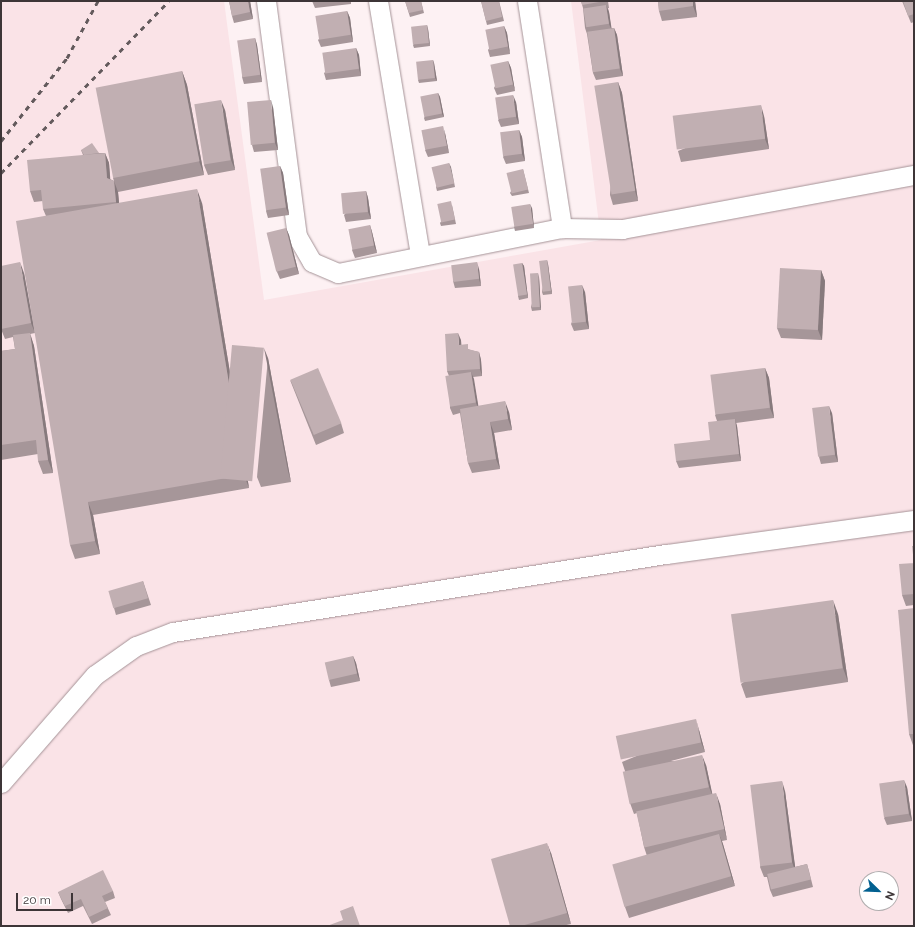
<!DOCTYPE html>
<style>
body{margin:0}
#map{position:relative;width:915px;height:927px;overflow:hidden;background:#fdf1f3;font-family:Raleway,sans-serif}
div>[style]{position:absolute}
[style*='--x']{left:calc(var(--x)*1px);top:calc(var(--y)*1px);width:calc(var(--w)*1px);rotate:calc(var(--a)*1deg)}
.built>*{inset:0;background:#fae3e7}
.roads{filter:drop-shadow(0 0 1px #a59397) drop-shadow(0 0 1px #a59397)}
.street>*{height:19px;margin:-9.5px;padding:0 9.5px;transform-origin:9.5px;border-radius:9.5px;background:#fff}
.rail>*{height:3px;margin-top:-1.5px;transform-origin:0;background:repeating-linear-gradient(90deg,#635a5c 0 5px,transparent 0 10px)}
.wall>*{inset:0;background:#a69699}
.shaded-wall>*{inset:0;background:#877a7d}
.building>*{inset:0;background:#c1afb2;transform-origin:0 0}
span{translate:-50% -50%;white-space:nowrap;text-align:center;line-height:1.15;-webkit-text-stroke:3px #fff;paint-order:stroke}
.frame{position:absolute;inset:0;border:2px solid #3d3537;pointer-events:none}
.north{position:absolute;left:859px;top:871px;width:40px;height:40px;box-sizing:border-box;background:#fff;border:1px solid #b1aeaf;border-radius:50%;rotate:113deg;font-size:11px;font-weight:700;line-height:16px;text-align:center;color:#3d3537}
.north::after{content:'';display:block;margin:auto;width:14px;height:18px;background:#026090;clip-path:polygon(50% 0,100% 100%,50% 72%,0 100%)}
.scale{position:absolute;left:16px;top:893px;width:57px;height:18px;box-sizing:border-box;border:2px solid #3d3537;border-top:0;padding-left:5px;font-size:12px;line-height:14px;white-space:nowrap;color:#3d3537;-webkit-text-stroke:3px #fff;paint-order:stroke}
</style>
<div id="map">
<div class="built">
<div style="clip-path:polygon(evenodd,1px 1px,224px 1px,264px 300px,601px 240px,571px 1px,914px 1px,914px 926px,1px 926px,1px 1px,867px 879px,891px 879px,891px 903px,867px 903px,867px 879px)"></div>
</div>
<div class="roads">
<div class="street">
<div style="--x:266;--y:1;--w:237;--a:82.5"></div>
<div style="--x:297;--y:236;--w:30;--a:60"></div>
<div style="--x:312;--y:262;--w:28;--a:23"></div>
<div style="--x:338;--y:273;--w:228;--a:-11.4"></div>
<div style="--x:562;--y:228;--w:60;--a:1"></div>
<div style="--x:622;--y:229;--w:297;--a:-10.5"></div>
<div style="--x:378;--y:1;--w:258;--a:80.6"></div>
<div style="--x:527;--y:1;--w:230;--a:81.2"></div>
<div style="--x:1;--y:783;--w:143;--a:-49"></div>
<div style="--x:95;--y:675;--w:50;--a:-35.3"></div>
<div style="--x:136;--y:646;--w:40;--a:-21"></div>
<div style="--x:173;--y:632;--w:499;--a:-9"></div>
<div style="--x:666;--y:554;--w:250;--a:-7.8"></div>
</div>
</div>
<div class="rail">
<div style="--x:1;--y:141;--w:106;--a:-51.5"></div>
<div style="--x:67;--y:58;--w:65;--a:-61.5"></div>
<div style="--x:1;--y:173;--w:240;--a:-45.7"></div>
</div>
<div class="wall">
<div style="clip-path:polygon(229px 1px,250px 1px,253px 19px,234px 23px,232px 16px)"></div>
<div style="clip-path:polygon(312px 1px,351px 1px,351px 4px,315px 8px)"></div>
<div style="clip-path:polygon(405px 1px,421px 1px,424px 13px,410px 17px)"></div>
<div style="clip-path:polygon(481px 1px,499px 1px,504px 21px,487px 25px)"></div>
<div style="clip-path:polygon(581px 1px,608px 1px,609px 8px,608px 8px,609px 12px,611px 28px,614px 28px,617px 35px,623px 76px,596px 80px,593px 73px,587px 34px,585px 28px,583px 8px)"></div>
<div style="clip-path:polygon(658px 1px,695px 1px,697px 17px,662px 21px,659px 11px)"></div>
<div style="clip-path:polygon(902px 1px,914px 1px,914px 22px,911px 23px)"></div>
<div style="clip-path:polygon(347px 11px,350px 18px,353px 42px,321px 47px,318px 40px)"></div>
<div style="clip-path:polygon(427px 25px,428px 29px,430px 46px,414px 48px,413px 45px)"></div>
<div style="clip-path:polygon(504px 26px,507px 33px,510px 54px,490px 57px,488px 50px)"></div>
<div style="clip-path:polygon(255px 38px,257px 45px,262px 82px,244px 84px,242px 77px)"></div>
<div style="clip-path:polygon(356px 48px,359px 55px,361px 76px,326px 80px,324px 73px)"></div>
<div style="clip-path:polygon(433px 60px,434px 63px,437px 81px,419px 83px,418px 80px)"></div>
<div style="clip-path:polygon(508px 61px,511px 68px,515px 91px,497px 95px,494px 88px)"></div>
<div style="clip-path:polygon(182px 71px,187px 85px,204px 175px,118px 192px,119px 203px,202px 203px,249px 488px,93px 515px,100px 554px,75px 559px,70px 545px,46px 216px,43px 209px,43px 201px,34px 202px,30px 191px,83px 155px,81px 150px,99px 153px,105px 153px,109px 163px,110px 179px,114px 181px,113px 178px)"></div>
<div style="clip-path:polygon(618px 82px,622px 93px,638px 201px,613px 205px,610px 195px)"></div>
<div style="clip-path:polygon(438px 93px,440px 97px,444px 117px,425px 121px,424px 118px)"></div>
<div style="clip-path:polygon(516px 102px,519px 124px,501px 127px,498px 120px)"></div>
<div style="clip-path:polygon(273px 107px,278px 150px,254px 152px,252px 145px)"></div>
<div style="clip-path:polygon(225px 110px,235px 170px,208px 175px,204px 165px)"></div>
<div style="clip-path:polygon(764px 116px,769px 149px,681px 162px,678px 151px)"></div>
<div style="clip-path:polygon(519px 130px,522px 137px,525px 161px,506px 164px,503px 157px)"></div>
<div style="clip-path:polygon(445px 133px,449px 153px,428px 157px,425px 150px)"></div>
<div style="clip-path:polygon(449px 163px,455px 187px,437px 191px,436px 187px)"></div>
<div style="clip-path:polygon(280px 166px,283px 173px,289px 215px,268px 218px,266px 211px)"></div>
<div style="clip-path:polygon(523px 169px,529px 193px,512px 196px,510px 193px)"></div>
<div style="clip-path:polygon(366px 191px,368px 198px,371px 219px,346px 222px,344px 215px)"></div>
<div style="clip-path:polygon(452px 205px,456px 224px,441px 226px,440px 223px)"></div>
<div style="clip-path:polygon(532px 208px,534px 228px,515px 231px,514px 227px)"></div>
<div style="clip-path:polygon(370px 225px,372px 232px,377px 253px,355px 258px,352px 250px)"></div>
<div style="clip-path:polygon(286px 228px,289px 235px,299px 274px,280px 279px,277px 272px)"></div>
<div style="clip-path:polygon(547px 260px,548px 264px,552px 294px,543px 295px,542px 292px)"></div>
<div style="clip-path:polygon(522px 263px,524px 266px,528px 298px,519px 300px,518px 296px)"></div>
<div style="clip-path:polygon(479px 269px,481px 286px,455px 288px,453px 281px)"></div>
<div style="clip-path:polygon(821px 270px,825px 281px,822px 340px,781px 338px,777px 328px)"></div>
<div style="clip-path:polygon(24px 273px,35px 333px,30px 334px,34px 346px,53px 473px,43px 474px,38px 461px,38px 454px,1px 460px,1px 351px,15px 349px,13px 337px,5px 339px,1px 329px)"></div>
<div style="clip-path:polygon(539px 277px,541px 310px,532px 311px,531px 307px)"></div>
<div style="clip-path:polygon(585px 292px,589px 329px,574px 331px,571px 324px)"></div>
<div style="clip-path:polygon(461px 340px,461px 345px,470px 350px,479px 352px,481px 360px,482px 376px,473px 377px,478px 406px,509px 412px,512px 430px,494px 433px,500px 469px,472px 473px,468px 463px,460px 413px,453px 415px,450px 408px,449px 376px,447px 371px)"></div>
<div style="clip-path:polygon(268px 358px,291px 482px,261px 487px,257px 477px)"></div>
<div style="clip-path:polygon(765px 368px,769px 378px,774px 418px,736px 423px,737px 426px,741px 461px,679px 468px,676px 461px,710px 440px,717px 421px,715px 415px)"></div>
<div style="clip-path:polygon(290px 380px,341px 423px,344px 433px,316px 445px)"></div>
<div style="clip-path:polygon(832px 413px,838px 462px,821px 464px,819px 457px)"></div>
<div style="clip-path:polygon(914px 546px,914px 605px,906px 606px,902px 595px,914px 563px)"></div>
<div style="clip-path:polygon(143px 581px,151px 605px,116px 615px,114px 608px)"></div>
<div style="clip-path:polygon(914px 608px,914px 748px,909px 734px)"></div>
<div style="clip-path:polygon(838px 614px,848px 682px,746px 698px,741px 684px)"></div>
<div style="clip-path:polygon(353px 656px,356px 663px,360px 681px,331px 687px,329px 680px)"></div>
<div style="clip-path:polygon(699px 730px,705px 752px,671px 761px,706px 765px,712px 794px,720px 804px,727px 840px,722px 841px,735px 886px,629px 918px,625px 907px,647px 856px,644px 847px,637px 813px,634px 814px,630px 803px,625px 771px,622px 762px)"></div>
<div style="clip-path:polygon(907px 787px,912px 821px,887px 825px,884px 818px)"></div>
<div style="clip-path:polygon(785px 791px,795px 867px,807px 864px,809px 871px,813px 887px,773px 897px,770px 890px,767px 877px,764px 877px,760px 867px)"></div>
<div style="clip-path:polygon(551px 853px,571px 924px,562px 926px,510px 926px)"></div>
<div style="clip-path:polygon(113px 891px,115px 898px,105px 902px,111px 915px,92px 924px,83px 906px,68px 913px,61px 899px,58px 892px)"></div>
</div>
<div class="shaded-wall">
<div style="clip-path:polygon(248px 1px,250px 1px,253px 19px,250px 12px)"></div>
<div style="clip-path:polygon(693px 1px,695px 1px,697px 17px,693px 6px)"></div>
<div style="clip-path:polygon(606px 5px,609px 12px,612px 31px,609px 24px)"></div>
<div style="clip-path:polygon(347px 11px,350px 18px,353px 42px,351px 35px)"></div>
<div style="clip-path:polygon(427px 25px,428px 29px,430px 46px,429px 43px)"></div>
<div style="clip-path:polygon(504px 26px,507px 33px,510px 54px,508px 47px)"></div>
<div style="clip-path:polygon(614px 28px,617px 35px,623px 76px,620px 69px)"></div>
<div style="clip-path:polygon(255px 38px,257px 45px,262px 82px,260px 75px)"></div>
<div style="clip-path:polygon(356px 48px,359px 55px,361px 76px,359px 69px)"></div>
<div style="clip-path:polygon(433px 60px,434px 63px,437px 81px,435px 78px)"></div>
<div style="clip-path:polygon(508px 61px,511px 68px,515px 91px,513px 84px)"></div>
<div style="clip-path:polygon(182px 71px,187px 85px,204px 175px,199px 161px)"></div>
<div style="clip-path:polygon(618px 82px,622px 93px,638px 201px,635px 191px)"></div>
<div style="clip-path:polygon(438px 93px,440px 97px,444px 117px,442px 114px)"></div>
<div style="clip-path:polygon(513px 95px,516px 102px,519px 124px,516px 117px)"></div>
<div style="clip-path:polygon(221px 100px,225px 110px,235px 170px,231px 160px)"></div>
<div style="clip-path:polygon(271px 100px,273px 107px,278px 150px,275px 143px)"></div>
<div style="clip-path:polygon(761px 105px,764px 116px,769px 149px,765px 139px)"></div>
<div style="clip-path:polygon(443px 126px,445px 133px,449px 153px,447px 146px)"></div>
<div style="clip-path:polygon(519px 130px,522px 137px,525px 161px,522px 154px)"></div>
<div style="clip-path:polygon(105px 153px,109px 163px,111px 188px,107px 178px)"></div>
<div style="clip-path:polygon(449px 163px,451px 167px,455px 187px)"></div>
<div style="clip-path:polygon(280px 166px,283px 173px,289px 215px,286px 208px)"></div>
<div style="clip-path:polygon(114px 181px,118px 192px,120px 213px,116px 202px)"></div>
<div style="clip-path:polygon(197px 189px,202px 203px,249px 488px,244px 475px)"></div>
<div style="clip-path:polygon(366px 191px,368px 198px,371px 219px,368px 212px)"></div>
<div style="clip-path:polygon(530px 204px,532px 208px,534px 228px,533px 224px)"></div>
<div style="clip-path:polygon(370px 225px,372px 232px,377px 253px,374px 246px)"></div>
<div style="clip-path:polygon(286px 228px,289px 235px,299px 274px,296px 267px)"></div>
<div style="clip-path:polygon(547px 260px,548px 264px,552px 294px,551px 291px)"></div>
<div style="clip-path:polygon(20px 262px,24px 273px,35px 333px,31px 323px)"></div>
<div style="clip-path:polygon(477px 262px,479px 269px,481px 286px,479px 279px)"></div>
<div style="clip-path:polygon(522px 263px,524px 266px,528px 298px,527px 295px)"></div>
<div style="clip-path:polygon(821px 270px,825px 281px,822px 340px,818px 330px)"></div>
<div style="clip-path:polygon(538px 273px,539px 277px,541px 310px,540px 307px)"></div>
<div style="clip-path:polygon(582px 285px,585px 292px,589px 329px,586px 322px)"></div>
<div style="clip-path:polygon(30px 333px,34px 346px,53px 473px,48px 460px)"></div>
<div style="clip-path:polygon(458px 333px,461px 340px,462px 352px,459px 345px)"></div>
<div style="clip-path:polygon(264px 348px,268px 358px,291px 482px,288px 471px)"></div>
<div style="clip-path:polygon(479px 352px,481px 360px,482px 376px,480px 369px)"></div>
<div style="clip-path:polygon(765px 368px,769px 378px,774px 418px,770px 408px)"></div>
<div style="clip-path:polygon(471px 372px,474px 379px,479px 410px,476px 403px)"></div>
<div style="clip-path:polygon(505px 401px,509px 412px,512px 430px,508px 419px)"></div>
<div style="clip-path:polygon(829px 406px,832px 413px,838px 462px,835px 455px)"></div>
<div style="clip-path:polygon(735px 419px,737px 426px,741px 461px,739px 454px)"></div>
<div style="clip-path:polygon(490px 422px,494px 433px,500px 469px,496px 459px)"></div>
<div style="clip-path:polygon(88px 502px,93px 515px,100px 554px,95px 541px)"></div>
<div style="clip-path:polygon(833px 600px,838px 614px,848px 682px,843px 668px)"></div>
<div style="clip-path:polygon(353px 656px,356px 663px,360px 681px,357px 674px)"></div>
<div style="clip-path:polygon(696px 719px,705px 752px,701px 742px)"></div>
<div style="clip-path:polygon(702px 755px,706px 765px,713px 797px,709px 787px)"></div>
<div style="clip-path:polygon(904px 780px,907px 787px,912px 821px,909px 814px)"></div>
<div style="clip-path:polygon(782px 781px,785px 791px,796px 873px,792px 862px)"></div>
<div style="clip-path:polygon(716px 793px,720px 804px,727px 840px,724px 829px)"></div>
<div style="clip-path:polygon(719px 834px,723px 844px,735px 886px,731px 876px)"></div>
<div style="clip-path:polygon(547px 843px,551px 853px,571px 924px,567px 913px)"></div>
</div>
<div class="building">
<div style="clip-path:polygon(229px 1px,248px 1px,250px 12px,232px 16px)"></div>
<div style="clip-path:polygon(405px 1px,421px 1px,423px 10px,409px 13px)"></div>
<div style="clip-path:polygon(481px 1px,499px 1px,502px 17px,486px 21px)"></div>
<div style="clip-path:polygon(581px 1px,605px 1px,582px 5px)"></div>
<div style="clip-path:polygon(658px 1px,693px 1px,693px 6px,659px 11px)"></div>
<div style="clip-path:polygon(903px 1px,914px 1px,914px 14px,908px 16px)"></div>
<div style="left:606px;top:5px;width:19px;height:23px;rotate:81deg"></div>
<div style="left:347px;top:11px;width:24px;height:32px;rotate:81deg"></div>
<div style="left:427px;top:25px;width:18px;height:16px;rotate:84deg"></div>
<div style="left:504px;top:26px;width:21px;height:19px;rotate:79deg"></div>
<div style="left:614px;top:28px;width:41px;height:27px;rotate:82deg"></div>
<div style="left:255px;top:38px;width:37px;height:18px;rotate:82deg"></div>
<div style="left:356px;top:48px;width:21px;height:34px;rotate:82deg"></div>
<div style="left:433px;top:60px;width:18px;height:17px;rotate:84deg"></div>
<div style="left:508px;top:61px;width:24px;height:18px;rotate:78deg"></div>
<div style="left:182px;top:71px;width:92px;height:88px;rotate:79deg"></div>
<div style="left:618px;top:82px;width:110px;height:24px;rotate:81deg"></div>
<div style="left:438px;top:93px;width:21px;height:18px;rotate:79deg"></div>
<div style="left:513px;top:95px;width:22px;height:18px;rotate:82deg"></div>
<div style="left:221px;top:100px;width:61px;height:27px;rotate:81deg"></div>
<div style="left:271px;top:100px;width:43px;height:24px;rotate:85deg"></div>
<div style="left:761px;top:105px;width:34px;height:89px;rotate:83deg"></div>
<div style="left:443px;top:126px;width:20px;height:22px;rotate:79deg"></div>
<div style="left:519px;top:130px;width:24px;height:19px;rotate:83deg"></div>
<div style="clip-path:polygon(92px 143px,99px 153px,84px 155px,81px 150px)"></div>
<div style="clip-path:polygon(105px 153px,107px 178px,114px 181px,116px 202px,43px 209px,41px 190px,30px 191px,27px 160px)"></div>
<div style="left:449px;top:163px;width:21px;height:18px;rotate:76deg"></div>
<div style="left:280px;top:166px;width:42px;height:20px;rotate:82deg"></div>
<div style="left:523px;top:169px;width:21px;height:17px;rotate:76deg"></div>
<div style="clip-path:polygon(197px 189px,244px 475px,88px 502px,95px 541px,70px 545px,16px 221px)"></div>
<div style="left:366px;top:191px;width:21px;height:25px;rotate:85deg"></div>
<div style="left:451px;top:201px;width:19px;height:14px;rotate:78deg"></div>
<div style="left:530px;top:204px;width:20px;height:19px;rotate:81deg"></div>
<div style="left:370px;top:225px;width:21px;height:22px;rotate:79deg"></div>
<div style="left:286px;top:228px;width:40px;height:20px;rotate:76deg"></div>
<div style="left:547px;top:260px;width:31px;height:8px;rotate:83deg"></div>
<div style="clip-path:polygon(20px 262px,31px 323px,1px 329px,1px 266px)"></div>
<div style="left:477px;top:262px;width:17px;height:26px;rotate:83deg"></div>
<div style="left:522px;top:263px;width:32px;height:9px;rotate:81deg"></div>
<div style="left:780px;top:268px;width:41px;height:60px;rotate:3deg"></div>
<div style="left:538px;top:273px;width:34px;height:8px;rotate:87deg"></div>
<div style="left:582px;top:285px;width:37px;height:14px;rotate:84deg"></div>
<div style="clip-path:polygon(30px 333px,48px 460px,38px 461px,36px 440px,1px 445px,1px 351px,15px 349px,13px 335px)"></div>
<div style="clip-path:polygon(458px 333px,459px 345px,468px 344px,468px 349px,479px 352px,480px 369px,447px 371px,445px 334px)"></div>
<div style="left:232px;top:345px;width:32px;height:134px;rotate:5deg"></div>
<div style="left:318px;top:368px;width:60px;height:30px;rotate:67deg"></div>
<div style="left:765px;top:368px;width:40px;height:55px;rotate:83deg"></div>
<div style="left:471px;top:372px;width:31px;height:26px;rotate:81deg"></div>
<div style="clip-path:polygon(505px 401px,508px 419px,490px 422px,496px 459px,468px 463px,460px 409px)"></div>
<div style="left:829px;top:406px;width:49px;height:17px;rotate:83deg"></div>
<div style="clip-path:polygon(735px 419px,739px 454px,676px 461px,674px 444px,710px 440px,708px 422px)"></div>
<div style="clip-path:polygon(912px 546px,914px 546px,914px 594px,902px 595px,899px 564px,914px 563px)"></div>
<div style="left:143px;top:581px;width:18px;height:36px;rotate:74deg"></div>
<div style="left:833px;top:600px;width:69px;height:103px;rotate:82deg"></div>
<div style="clip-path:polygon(914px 608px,914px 734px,909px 734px,898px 610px)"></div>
<div style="left:353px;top:656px;width:18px;height:29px;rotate:77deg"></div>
<div style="left:696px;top:719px;width:24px;height:82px;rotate:78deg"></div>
<div style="left:702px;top:755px;width:33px;height:81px;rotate:78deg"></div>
<div style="left:904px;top:780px;width:34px;height:25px;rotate:82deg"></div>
<div style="left:782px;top:781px;width:82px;height:32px;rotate:83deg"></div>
<div style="left:716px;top:793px;width:37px;height:82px;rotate:77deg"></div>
<div style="left:719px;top:834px;width:44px;height:111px;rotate:74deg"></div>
<div style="clip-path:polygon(547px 843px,567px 913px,521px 926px,510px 926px,491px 859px)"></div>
<div style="left:807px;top:864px;width:16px;height:41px;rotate:76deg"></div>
<div style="clip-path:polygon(103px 870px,113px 891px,102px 896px,108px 908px,89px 917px,81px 899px,65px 906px,58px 892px)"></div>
<div style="clip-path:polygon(353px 906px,360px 926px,327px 926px,343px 920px,340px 911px)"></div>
</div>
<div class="frame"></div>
<div class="north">N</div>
<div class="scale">20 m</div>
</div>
